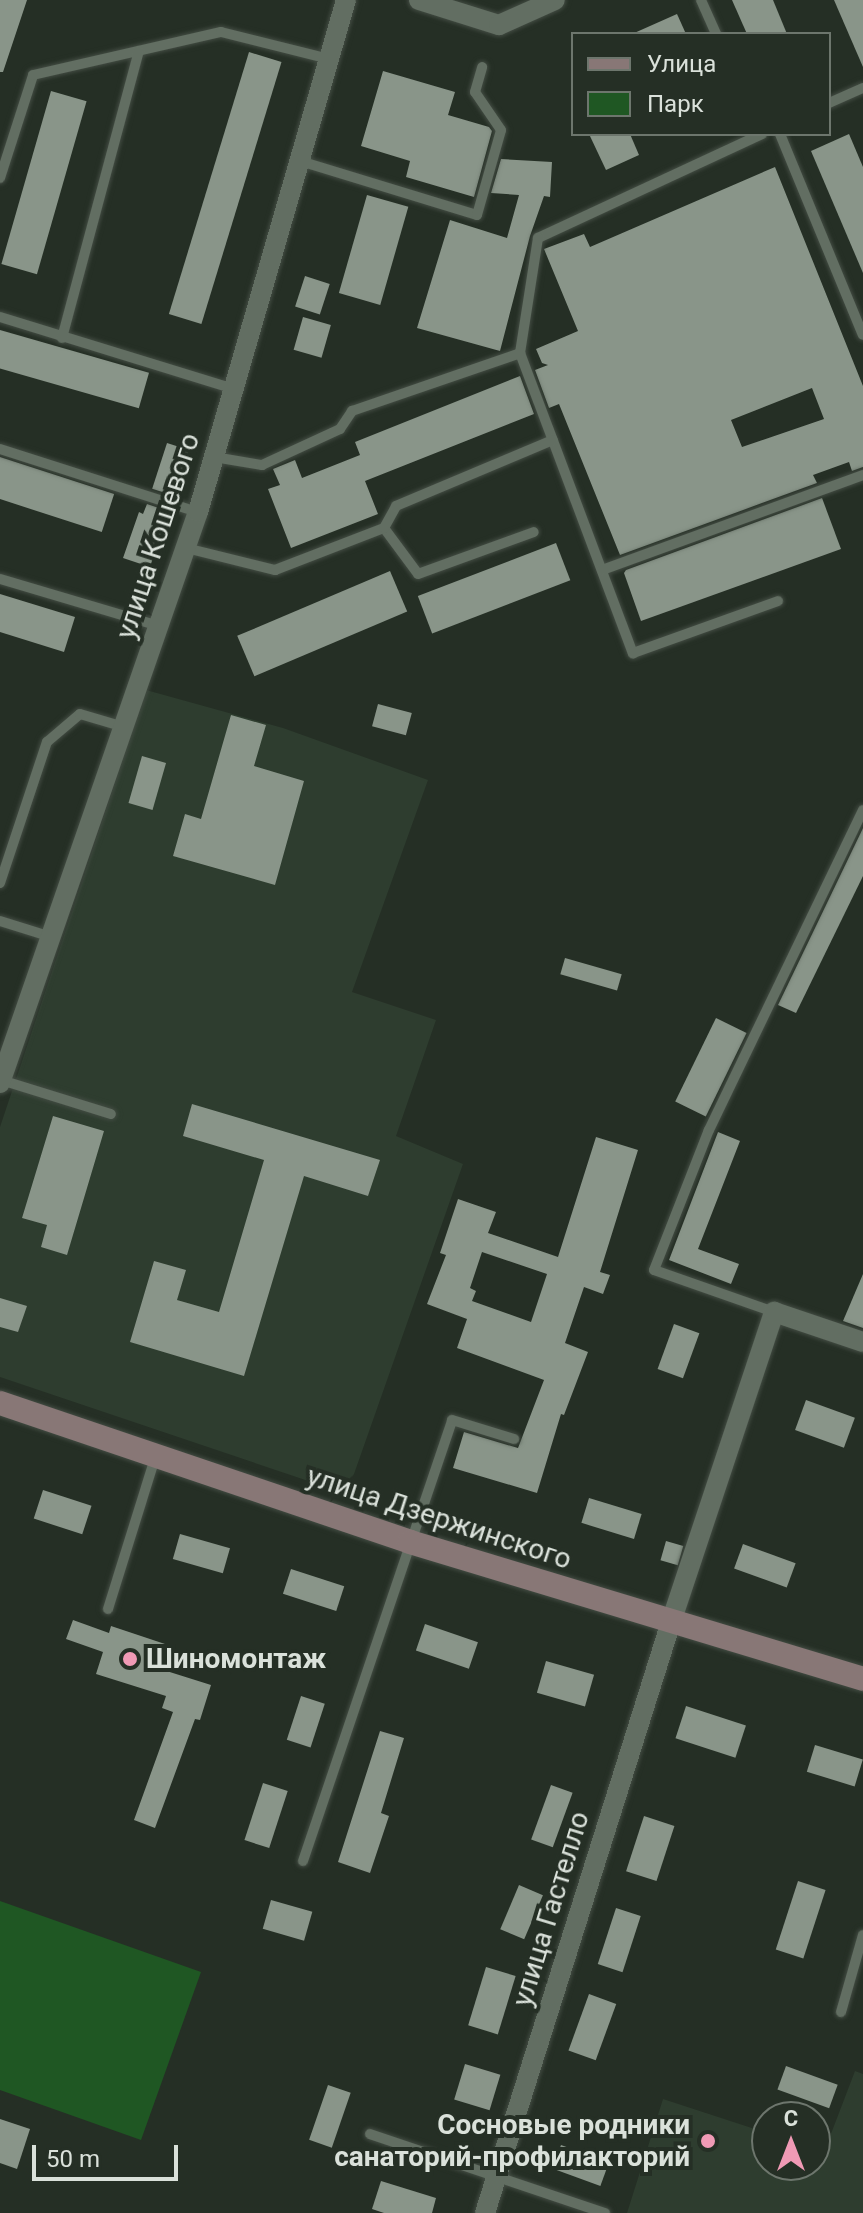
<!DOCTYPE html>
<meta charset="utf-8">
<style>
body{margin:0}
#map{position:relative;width:863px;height:2213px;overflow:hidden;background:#252f25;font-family:Roboto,sans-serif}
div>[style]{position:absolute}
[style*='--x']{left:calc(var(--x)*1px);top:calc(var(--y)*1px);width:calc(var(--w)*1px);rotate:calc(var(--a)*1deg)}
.built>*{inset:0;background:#2e3d2f}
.green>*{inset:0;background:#1f5723}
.building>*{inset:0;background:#899589;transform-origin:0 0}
.roads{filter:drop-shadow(0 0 2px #434c43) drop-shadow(0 0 2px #434c43)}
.lane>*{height:10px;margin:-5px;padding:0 5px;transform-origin:5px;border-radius:5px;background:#626e62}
.street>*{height:20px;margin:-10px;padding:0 10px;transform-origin:10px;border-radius:10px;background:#626e62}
.secondary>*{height:24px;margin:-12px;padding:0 12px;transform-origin:12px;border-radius:12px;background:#887776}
.dots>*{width:22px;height:22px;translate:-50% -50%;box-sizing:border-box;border:4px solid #252f25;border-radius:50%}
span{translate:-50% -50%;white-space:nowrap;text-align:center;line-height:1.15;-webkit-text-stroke:8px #252f25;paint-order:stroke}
.street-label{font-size:28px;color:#dae1da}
.poi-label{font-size:28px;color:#dae1da;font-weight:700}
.left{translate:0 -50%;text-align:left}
.right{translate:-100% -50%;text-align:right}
.legend{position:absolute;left:571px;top:32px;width:260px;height:104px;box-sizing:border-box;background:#252f25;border:2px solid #6d766d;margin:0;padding:10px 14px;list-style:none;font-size:24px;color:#dae1da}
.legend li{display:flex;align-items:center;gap:16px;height:40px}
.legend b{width:40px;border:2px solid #6d766d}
.north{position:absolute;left:751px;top:2101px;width:80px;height:80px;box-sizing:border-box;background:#252f25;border:2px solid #6d766d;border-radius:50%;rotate:0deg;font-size:22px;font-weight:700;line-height:32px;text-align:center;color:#dae1da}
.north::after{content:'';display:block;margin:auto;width:28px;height:36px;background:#f09ab5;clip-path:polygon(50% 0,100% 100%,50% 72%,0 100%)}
.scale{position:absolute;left:32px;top:2145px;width:146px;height:36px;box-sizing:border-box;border:4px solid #dae1da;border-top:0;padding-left:10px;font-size:24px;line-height:28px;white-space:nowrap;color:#dae1da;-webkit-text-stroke:6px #252f25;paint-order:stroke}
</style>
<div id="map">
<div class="built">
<div style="clip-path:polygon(146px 690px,283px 728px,428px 780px,352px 992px,436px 1020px,396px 1136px,463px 1164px,347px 1494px,0 1377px,0 1127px)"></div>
<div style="clip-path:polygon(855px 2071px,863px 2074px,863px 2213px,627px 2213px,663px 2099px,767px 2133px,767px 2165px,815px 2165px,815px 2150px,824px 2152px)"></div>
</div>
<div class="green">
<div style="clip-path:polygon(0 1901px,201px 1972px,141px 2140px,0 2090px)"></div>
</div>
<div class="building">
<div style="clip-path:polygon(0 0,27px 0,3px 72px,0 72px)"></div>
<div style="clip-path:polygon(732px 0,773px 0,787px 34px,747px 34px)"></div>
<div style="clip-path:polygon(834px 0,863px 0,863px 67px)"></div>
<div style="clip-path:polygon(677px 14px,686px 34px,632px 34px)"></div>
<div style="left:249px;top:52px;width:34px;height:274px;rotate:17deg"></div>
<div style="clip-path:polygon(383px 71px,455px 92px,448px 115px,489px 127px,492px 131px,474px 197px,406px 177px,410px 161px,361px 146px)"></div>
<div style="left:51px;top:91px;width:37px;height:180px;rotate:16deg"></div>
<div style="clip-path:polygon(589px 134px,630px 134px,639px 155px,606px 170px)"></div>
<div style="clip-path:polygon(849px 134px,863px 167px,863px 273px,811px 151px)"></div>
<div style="clip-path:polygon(501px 159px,552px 162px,550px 197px,544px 196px,530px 236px,500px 351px,417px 328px,450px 220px,507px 238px,519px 195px,491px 193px)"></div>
<div style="clip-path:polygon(evenodd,775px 167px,863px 386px,863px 467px,852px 471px,849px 462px,813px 475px,817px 483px,620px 555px,559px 404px,549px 408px,535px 370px,548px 365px,542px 363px,536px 349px,578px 331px,544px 249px,584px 234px,590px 247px,775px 167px,812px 388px,824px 419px,742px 447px,731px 420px,812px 388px)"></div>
<div style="left:367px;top:195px;width:43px;height:102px;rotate:16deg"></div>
<div style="left:305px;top:276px;width:26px;height:32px;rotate:18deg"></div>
<div style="left:303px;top:317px;width:29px;height:34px;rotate:16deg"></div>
<div style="left:0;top:330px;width:155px;height:37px;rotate:16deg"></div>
<div style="clip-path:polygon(520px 376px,534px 414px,365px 481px,378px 514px,291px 548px,268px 489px,280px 485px,273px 469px,295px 460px,302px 478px,360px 455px,355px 442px)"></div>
<div style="left:167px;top:443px;width:23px;height:48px;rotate:18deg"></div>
<div style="left:0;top:457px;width:120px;height:40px;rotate:18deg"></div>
<div style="clip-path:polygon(822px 498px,841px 549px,641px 621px,624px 573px,626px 570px)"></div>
<div style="clip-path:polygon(147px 504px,168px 511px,150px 567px,123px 558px,139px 512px,143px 514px)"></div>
<div style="left:556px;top:543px;width:40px;height:148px;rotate:69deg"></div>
<div style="left:390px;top:571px;width:44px;height:166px;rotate:67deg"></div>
<div style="clip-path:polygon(0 594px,75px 617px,64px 652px,0 632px)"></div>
<div style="left:378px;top:704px;width:35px;height:23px;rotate:15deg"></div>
<div style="clip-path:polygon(231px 715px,266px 725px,254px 766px,304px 781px,275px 885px,173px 856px,185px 814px,201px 819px)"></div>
<div style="left:142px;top:756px;width:25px;height:49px;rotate:16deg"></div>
<div style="clip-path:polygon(863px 828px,863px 876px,796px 1013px,778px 1005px)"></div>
<div style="left:565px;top:958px;width:59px;height:17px;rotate:16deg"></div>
<div style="left:716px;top:1018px;width:34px;height:93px;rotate:26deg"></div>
<div style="clip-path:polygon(192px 1104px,380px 1160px,368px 1196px,304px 1176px,244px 1376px,130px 1342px,154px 1261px,186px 1270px,177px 1300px,219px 1312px,264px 1160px,183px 1136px)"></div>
<div style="clip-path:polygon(53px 1116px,104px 1131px,67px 1255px,41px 1247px,47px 1225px,22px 1218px)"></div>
<div style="clip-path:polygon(718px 1132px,740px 1141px,698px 1249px,739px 1264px,731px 1284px,669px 1260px)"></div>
<div style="clip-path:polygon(evenodd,596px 1137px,638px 1150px,600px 1272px,610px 1275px,603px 1294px,584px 1287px,565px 1343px,588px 1352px,564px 1415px,561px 1414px,537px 1493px,453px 1468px,464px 1432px,518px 1448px,544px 1380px,457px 1348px,467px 1319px,427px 1304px,446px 1255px,440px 1253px,458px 1199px,496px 1212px,488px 1233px,558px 1257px,596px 1137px,482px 1252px,547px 1274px,531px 1322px,472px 1301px,476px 1291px,470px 1288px,482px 1252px)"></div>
<div style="clip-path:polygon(863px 1274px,863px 1328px,843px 1321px)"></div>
<div style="clip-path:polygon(0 1298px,27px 1306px,18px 1332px,0 1327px)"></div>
<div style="left:674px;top:1324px;width:27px;height:48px;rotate:20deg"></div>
<div style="left:806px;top:1400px;width:52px;height:32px;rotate:20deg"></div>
<div style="left:43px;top:1490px;width:51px;height:30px;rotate:18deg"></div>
<div style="left:589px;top:1498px;width:55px;height:26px;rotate:17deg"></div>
<div style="left:180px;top:1534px;width:52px;height:26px;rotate:16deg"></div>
<div style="left:666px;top:1541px;width:18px;height:20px;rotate:16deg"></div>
<div style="left:743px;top:1544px;width:56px;height:26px;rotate:20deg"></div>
<div style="left:291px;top:1569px;width:56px;height:26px;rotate:18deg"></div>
<div style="clip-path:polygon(73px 1620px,109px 1633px,111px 1626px,165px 1644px,157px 1668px,211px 1685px,200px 1720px,195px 1719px,155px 1828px,134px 1820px,173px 1712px,162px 1708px,166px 1696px,96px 1674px,103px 1652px,66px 1639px)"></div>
<div style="left:425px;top:1624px;width:56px;height:28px;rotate:19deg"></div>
<div style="left:546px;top:1661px;width:50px;height:33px;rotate:16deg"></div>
<div style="left:301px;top:1696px;width:25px;height:46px;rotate:18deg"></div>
<div style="left:686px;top:1706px;width:63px;height:34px;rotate:18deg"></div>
<div style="clip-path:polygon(380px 1731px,404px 1738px,381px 1813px,389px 1816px,370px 1873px,338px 1862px)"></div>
<div style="left:815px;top:1745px;width:50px;height:28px;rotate:17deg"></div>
<div style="left:263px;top:1783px;width:26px;height:60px;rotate:18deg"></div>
<div style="left:551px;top:1785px;width:23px;height:58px;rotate:20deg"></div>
<div style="left:644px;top:1816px;width:32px;height:58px;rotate:18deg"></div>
<div style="left:798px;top:1881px;width:29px;height:72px;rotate:18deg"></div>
<div style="left:519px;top:1885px;width:26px;height:48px;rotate:23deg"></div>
<div style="left:271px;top:1900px;width:43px;height:30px;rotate:16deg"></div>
<div style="left:616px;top:1908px;width:26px;height:59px;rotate:18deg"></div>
<div style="left:486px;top:1967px;width:31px;height:61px;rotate:17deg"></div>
<div style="left:589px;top:1994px;width:29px;height:60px;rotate:20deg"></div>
<div style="left:465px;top:2064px;width:37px;height:37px;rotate:17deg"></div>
<div style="left:786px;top:2066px;width:55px;height:25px;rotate:20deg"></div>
<div style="left:328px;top:2085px;width:24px;height:58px;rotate:19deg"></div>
<div style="clip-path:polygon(0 2119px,30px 2129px,17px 2169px,0 2163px)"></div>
<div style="left:561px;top:2145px;width:51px;height:25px;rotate:20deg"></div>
<div style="clip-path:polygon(381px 2181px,436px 2198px,432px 2213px,384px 2213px,372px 2209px)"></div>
</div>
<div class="roads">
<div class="lane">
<div style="--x:701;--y:0;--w:37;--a:66"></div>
<div style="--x:829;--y:103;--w:37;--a:-24"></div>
<div style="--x:762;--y:134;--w:247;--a:155.1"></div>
<div style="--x:538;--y:238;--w:116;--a:98.9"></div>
<div style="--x:520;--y:353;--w:321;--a:69.4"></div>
<div style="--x:633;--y:653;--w:154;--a:-19.7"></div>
<div style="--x:780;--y:134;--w:217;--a:67.6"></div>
<div style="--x:300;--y:161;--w:185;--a:17"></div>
<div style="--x:477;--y:215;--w:88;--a:-74.2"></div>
<div style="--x:501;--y:130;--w:46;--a:-124.4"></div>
<div style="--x:475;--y:92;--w:26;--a:-74"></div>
<div style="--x:0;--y:178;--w:108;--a:-72.2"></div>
<div style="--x:33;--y:75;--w:193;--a:-12.9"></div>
<div style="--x:221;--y:32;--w:111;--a:14"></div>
<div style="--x:0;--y:317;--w:245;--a:17.1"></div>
<div style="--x:62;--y:338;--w:297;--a:-75"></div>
<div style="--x:0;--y:449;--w:208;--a:17.7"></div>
<div style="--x:214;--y:457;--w:49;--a:9.5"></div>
<div style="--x:262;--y:465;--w:86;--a:-24.8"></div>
<div style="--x:340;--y:429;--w:22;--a:-56"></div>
<div style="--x:352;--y:411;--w:178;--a:-19"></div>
<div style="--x:384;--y:528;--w:57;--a:53.5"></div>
<div style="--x:418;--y:574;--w:123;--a:-19.9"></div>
<div style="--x:186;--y:548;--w:92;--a:13.9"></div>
<div style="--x:275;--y:570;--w:117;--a:-21.1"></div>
<div style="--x:384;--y:528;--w:25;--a:-61"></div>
<div style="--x:396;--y:506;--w:170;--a:-22.8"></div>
<div style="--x:602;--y:570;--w:278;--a:-20"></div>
<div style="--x:0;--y:579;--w:166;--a:16.5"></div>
<div style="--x:0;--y:883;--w:149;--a:-71.6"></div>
<div style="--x:47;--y:742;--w:43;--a:-40.3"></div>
<div style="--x:80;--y:714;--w:46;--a:16.5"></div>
<div style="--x:0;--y:921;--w:53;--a:17.4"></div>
<div style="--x:1;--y:1080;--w:115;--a:17.2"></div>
<div style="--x:774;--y:1312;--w:127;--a:-160.7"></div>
<div style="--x:654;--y:1270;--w:150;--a:-68.6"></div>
<div style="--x:709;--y:1130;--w:355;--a:-64.3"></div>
<div style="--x:108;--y:1609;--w:158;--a:-72.7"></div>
<div style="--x:303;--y:1861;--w:465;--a:-71.3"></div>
<div style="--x:452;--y:1420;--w:65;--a:17"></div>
<div style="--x:841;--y:2012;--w:80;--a:-74.1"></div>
<div style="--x:370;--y:2134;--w:248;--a:18.6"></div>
</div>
<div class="street">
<div style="--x:419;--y:0;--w:84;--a:17.4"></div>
<div style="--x:499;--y:25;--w:61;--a:-24.1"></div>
<div style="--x:0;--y:1083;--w:604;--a:-70.88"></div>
<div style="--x:198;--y:512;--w:533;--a:-73.88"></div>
<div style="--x:485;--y:2213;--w:620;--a:-72.53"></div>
<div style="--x:671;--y:1622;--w:327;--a:-71.6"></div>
<div style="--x:774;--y:1312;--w:94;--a:18.6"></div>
</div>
<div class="secondary">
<div style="--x:0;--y:1403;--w:433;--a:18.7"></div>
<div style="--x:410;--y:1542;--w:473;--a:16.8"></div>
</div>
</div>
<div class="dots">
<div style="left:130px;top:1659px;background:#f09ab5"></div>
<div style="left:708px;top:2141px;background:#f09ab5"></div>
</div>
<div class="street-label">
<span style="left:158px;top:536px;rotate:-72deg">улица Кошевого</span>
<span style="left:439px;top:1518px;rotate:18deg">улица Дзержинского</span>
<span style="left:551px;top:1909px;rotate:-73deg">улица Гастелло</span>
</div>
<div class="poi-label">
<span class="left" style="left:146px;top:1659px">Шиномонтаж</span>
<span class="right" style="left:690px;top:2141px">Сосновые родники<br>санаторий-профилакторий</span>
</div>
<ul class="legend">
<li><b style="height:10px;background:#887776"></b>Улица</li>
<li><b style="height:22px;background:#1f5723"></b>Парк</li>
</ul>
<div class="north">С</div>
<div class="scale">50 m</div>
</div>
